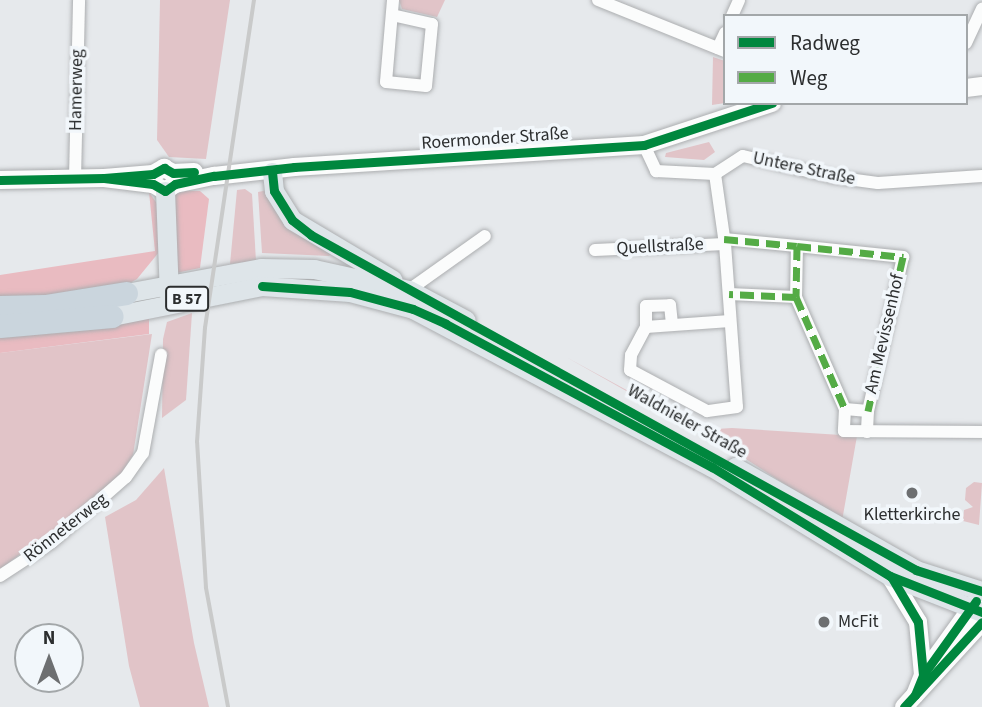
<!DOCTYPE html>
<meta charset="utf-8">
<style>
body{margin:0}
#map{position:relative;width:982px;height:707px;overflow:hidden;background:#e6e9ec;font-family:"Source Sans 3",sans-serif}
div>[style]{position:absolute}
[style*='--x']{left:calc(var(--x)*1px);top:calc(var(--y)*1px);width:calc(var(--w)*1px);rotate:calc(var(--a)*1deg)}
.green>*{inset:0;background:#e1c4c8}
.forest>*{inset:0;background:#e9bbc1}
.roads{filter:drop-shadow(0 0 2px #acaeb0) drop-shadow(0 0 2px #acaeb0)}
.street>*{height:12px;margin:-6px;padding:0 6px;transform-origin:6px;border-radius:6px;background:#fbfcfc}
.secondary>*{height:18px;margin:-9px;padding:0 9px;transform-origin:9px;border-radius:9px;background:#fbfcfc}
.primary>*{height:19px;margin:-9.5px;padding:0 9.5px;transform-origin:9.5px;border-radius:9.5px;background:#dee5e9}
.highway>*{height:23px;margin:-11.5px;padding:0 11.5px;transform-origin:11.5px;border-radius:11.5px;background:#cad5dd}
.rail>*{height:3.5px;margin:-1.75px;padding:0 1.75px;transform-origin:1.75px;border-radius:1.75px;background:#c9caca}
.quiet>*{height:7px;margin-top:-3.5px;transform-origin:0;background:repeating-linear-gradient(90deg,#54ab45 0 14px,transparent 0 21px)}
.cycleway>*{height:9px;margin:-4.5px;padding:0 4.5px;transform-origin:4.5px;border-radius:4.5px;background:#00873e}
.dots>*{width:19px;height:19px;translate:-50% -50%;box-sizing:border-box;border:4px solid #f2f7fb;border-radius:50%}
span{translate:-50% -50%;white-space:nowrap;text-align:center;line-height:1.15;-webkit-text-stroke:7px #f2f7fb;paint-order:stroke}
.shield-label span{padding:2px 5px;background:#f2f7fb;border:2px solid;border-radius:5px;-webkit-text-stroke-width:0}
.shield-label{font-size:16px;color:#2c2e2f;font-weight:700}
.street-label{font-size:18px;color:#2c2e2f}
.poi-label{font-size:18px;color:#2c2e2f}
.left{translate:0 -50%;text-align:left}
.legend{position:absolute;left:723px;top:14px;width:245px;height:91px;box-sizing:border-box;background:#f2f7fb;border:2px solid #a3a7a9;margin:0;padding:9px 12px;list-style:none;font-size:21px;color:#2c2e2f}
.legend li{display:flex;align-items:center;gap:14px;height:35px}
.legend b{width:35px;border:2px solid #a3a7a9}
.north{position:absolute;left:14px;top:623px;width:70px;height:70px;box-sizing:border-box;background:#f2f7fb;border:2px solid #a3a7a9;border-radius:50%;rotate:0deg;font-size:19px;font-weight:700;line-height:28px;text-align:center;color:#2c2e2f}
.north::after{content:'';display:block;margin:auto;width:24px;height:32px;background:#6d6f71;clip-path:polygon(50% 0,100% 100%,50% 72%,0 100%)}
</style>
<div id="map">
<div class="green">
<div style="clip-path:polygon(160px 0,230px 0,206px 159px,169px 157px,157px 140px)"></div>
<div style="clip-path:polygon(399px 0,445px 0,437px 17px,402px 9px)"></div>
<div style="clip-path:polygon(713px 57px,725px 61px,725px 103px,712px 105px)"></div>
<div style="clip-path:polygon(709px 142px,715px 152px,704px 160px,665px 157px,666px 153px)"></div>
<div style="clip-path:polygon(245px 189px,252px 194px,256px 261px,230px 264px,237px 190px)"></div>
<div style="clip-path:polygon(268px 190px,331px 254px,329px 256px,262px 253px,258px 192px)"></div>
<div style="clip-path:polygon(192px 313px,186px 400px,162px 418px,163px 339px,167px 322px)"></div>
<div style="clip-path:polygon(152px 334px,133px 455px,113px 486px,0 569px,0 353px)"></div>
<div style="clip-path:polygon(566px 357px,700px 430px,732px 428px,857px 436px,842px 521px,738px 454px)"></div>
<div style="clip-path:polygon(164px 468px,194px 643px,209px 707px,140px 707px,129px 666px,105px 517px,136px 500px)"></div>
<div style="clip-path:polygon(974px 482px,982px 483px,979px 525px,963px 521px,964px 510px,973px 507px,965px 500px,966px 488px)"></div>
</div>
<div class="forest">
<div style="clip-path:polygon(186px 191px,200px 191px,209px 199px,200px 268px,171px 274px,171px 195px)"></div>
<div style="clip-path:polygon(149px 192px,160px 208px,164px 246px,137px 279px,121px 288px,0 302px,0 275px,155px 251px)"></div>
<div style="clip-path:polygon(149px 318px,149px 334px,0 353px,0 331px)"></div>
</div>
<div class="roads">
<div class="street">
<div style="--x:598;--y:0;--w:137;--a:21.9"></div>
<div style="--x:392;--y:15;--w:41;--a:12.7"></div>
<div style="--x:432;--y:24;--w:62;--a:95.5"></div>
<div style="--x:426;--y:86;--w:40;--a:-174.3"></div>
<div style="--x:386;--y:82;--w:82;--a:-85.1"></div>
<div style="--x:732;--y:16;--w:17;--a:-66"></div>
<div style="--x:966;--y:43;--w:38;--a:-65"></div>
<div style="--x:718;--y:48;--w:17;--a:-65"></div>
<div style="--x:644;--y:145;--w:29;--a:65"></div>
<div style="--x:656;--y:171;--w:59;--a:2.9"></div>
<div style="--x:715;--y:174;--w:33;--a:-33"></div>
<div style="--x:743;--y:156;--w:92;--a:13.1"></div>
<div style="--x:833;--y:177;--w:45;--a:7.6"></div>
<div style="--x:878;--y:183;--w:104;--a:-3.9"></div>
<div style="--x:715;--y:174;--w:71;--a:81.9"></div>
<div style="--x:725;--y:244;--w:163;--a:85.8"></div>
<div style="--x:737;--y:407;--w:30;--a:172"></div>
<div style="--x:707;--y:411;--w:87;--a:-152"></div>
<div style="--x:630;--y:370;--w:15;--a:-86"></div>
<div style="--x:631;--y:355;--w:32;--a:-62"></div>
<div style="--x:646;--y:327;--w:84;--a:-4.1"></div>
<div style="--x:75;--y:179;--w:179;--a:-88.7"></div>
<div style="--x:724;--y:239;--w:73;--a:5.5"></div>
<div style="--x:797;--y:246;--w:51;--a:91.1"></div>
<div style="--x:796;--y:297;--w:67;--a:-177.4"></div>
<div style="--x:797;--y:246;--w:107;--a:5.9"></div>
<div style="--x:903;--y:257;--w:158;--a:102.8"></div>
<div style="--x:868;--y:411;--w:21;--a:93"></div>
<div style="--x:595;--y:250;--w:130;--a:-2.6"></div>
<div style="--x:409;--y:290;--w:93;--a:-35.4"></div>
<div style="--x:796;--y:297;--w:122;--a:66.4"></div>
<div style="--x:646;--y:327;--w:21;--a:-90"></div>
<div style="--x:646;--y:306;--w:24;--a:-2"></div>
<div style="--x:670;--y:305;--w:20;--a:84"></div>
<div style="--x:868;--y:411;--w:23;--a:-175"></div>
<div style="--x:845;--y:409;--w:22;--a:93"></div>
<div style="--x:844;--y:431;--w:138;--a:0.4"></div>
<div style="--x:0;--y:576;--w:62;--a:-33.2"></div>
<div style="--x:52;--y:542;--w:98;--a:-41.3"></div>
<div style="--x:126;--y:477;--w:29;--a:-55"></div>
<div style="--x:143;--y:453;--w:100;--a:-79.6"></div>
</div>
<div class="secondary">
<div style="--x:966;--y:88;--w:16;--a:-7"></div>
<div style="--x:104;--y:178;--w:49;--a:7"></div>
<div style="--x:153;--y:184;--w:14;--a:30"></div>
<div style="--x:165;--y:191;--w:12;--a:-35"></div>
<div style="--x:175;--y:184;--w:40;--a:-12"></div>
<div style="--x:214;--y:176;--w:81;--a:-6.4"></div>
<div style="--x:294;--y:167;--w:351;--a:-3.6"></div>
<div style="--x:644;--y:145;--w:135;--a:-18.2"></div>
<div style="--x:0;--y:180;--w:104;--a:-1.1"></div>
<div style="--x:104;--y:178;--w:49;--a:-4.7"></div>
<div style="--x:153;--y:174;--w:13;--a:-29"></div>
<div style="--x:164;--y:168;--w:10;--a:29"></div>
<div style="--x:173;--y:173;--w:21;--a:-3"></div>
<div style="--x:890;--y:576;--w:54;--a:58.7"></div>
<div style="--x:918;--y:622;--w:53;--a:84.6"></div>
<div style="--x:915;--y:695;--w:22;--a:-68"></div>
<div style="--x:923;--y:675;--w:94;--a:-54.1"></div>
<div style="--x:904;--y:707;--w:115;--a:-47.5"></div>
</div>
<div class="primary">
<div style="--x:272;--y:172;--w:19;--a:84"></div>
<div style="--x:274;--y:191;--w:34;--a:58"></div>
<div style="--x:292;--y:220;--w:117;--a:30.7"></div>
<div style="--x:165;--y:191;--w:104;--a:87.8"></div>
<div style="--x:126;--y:293;--w:137;--a:-10.5"></div>
<div style="--x:261;--y:268;--w:53;--a:1.1"></div>
<div style="--x:314;--y:269;--w:97;--a:12.5"></div>
<div style="--x:409;--y:290;--w:64;--a:27.8"></div>
<div style="--x:112;--y:316;--w:153;--a:-11.3"></div>
<div style="--x:262;--y:286;--w:88;--a:3.9"></div>
<div style="--x:350;--y:292;--w:65;--a:15.1"></div>
<div style="--x:413;--y:309;--w:338;--a:27.9"></div>
<div style="--x:712;--y:467;--w:209;--a:31.5"></div>
<div style="--x:890;--y:576;--w:99;--a:21.4"></div>
<div style="--x:735;--y:467;--w:208;--a:29.6"></div>
<div style="--x:916;--y:570;--w:69;--a:17.7"></div>
</div>
<div class="highway">
<div style="--x:0;--y:307;--w:45;--a:-1.3"></div>
<div style="--x:45;--y:306;--w:82;--a:-9.1"></div>
<div style="--x:0;--y:326;--w:112;--a:-5.1"></div>
</div>
</div>
<div class="rail">
<div style="--x:228;--y:707;--w:121;--a:-100.5"></div>
<div style="--x:206;--y:588;--w:146;--a:-93.5"></div>
<div style="--x:197;--y:442;--w:114;--a:-86"></div>
<div style="--x:205;--y:328;--w:332;--a:-81.5"></div>
</div>
<div class="quiet">
<div style="--x:724;--y:239;--w:73;--a:5.5"></div>
<div style="--x:797;--y:246;--w:51;--a:91.1"></div>
<div style="--x:796;--y:297;--w:67;--a:-177.4"></div>
<div style="--x:797;--y:246;--w:107;--a:5.9"></div>
<div style="--x:903;--y:257;--w:158;--a:102.8"></div>
<div style="--x:796;--y:297;--w:122;--a:66.4"></div>
</div>
<div class="cycleway">
<div style="--x:272;--y:172;--w:19;--a:84"></div>
<div style="--x:274;--y:191;--w:34;--a:58"></div>
<div style="--x:292;--y:220;--w:24;--a:38"></div>
<div style="--x:311;--y:235;--w:692;--a:28.97"></div>
<div style="--x:916;--y:570;--w:69;--a:17.7"></div>
<div style="--x:104;--y:178;--w:49;--a:7"></div>
<div style="--x:153;--y:184;--w:14;--a:30"></div>
<div style="--x:165;--y:191;--w:12;--a:-35"></div>
<div style="--x:175;--y:184;--w:40;--a:-12"></div>
<div style="--x:214;--y:176;--w:81;--a:-6.4"></div>
<div style="--x:294;--y:167;--w:351;--a:-3.6"></div>
<div style="--x:644;--y:145;--w:135;--a:-18.2"></div>
<div style="--x:0;--y:180;--w:104;--a:-1.1"></div>
<div style="--x:104;--y:178;--w:49;--a:-4.7"></div>
<div style="--x:153;--y:174;--w:13;--a:-29"></div>
<div style="--x:164;--y:168;--w:10;--a:29"></div>
<div style="--x:173;--y:173;--w:21;--a:-3"></div>
<div style="--x:262;--y:286;--w:88;--a:3.9"></div>
<div style="--x:350;--y:292;--w:65;--a:15.1"></div>
<div style="--x:413;--y:309;--w:36;--a:24"></div>
<div style="--x:446;--y:324;--w:302;--a:28.3"></div>
<div style="--x:712;--y:467;--w:209;--a:31.5"></div>
<div style="--x:890;--y:576;--w:99;--a:21.4"></div>
<div style="--x:892;--y:578;--w:51;--a:59.4"></div>
<div style="--x:918;--y:622;--w:53;--a:84.6"></div>
<div style="--x:915;--y:695;--w:22;--a:-68"></div>
<div style="--x:923;--y:675;--w:91;--a:-54.4"></div>
<div style="--x:904;--y:707;--w:115;--a:-47.5"></div>
</div>
<div class="dots">
<div style="left:912px;top:493px;background:#6d6f71"></div>
<div style="left:824px;top:622px;background:#6d6f71"></div>
</div>
<div class="shield-label">
<span style="left:187px;top:299px">B 57</span>
</div>
<div class="street-label">
<span style="left:77px;top:90px;rotate:-89deg">Hamerweg</span>
<span style="left:495px;top:139px;rotate:-4deg">Roermonder Straße</span>
<span style="left:804px;top:169px;rotate:12deg">Untere Straße</span>
<span style="left:660px;top:247px;rotate:-3deg">Quellstraße</span>
<span style="left:885px;top:334px;rotate:-77deg">Am Mevissenhof</span>
<span style="left:687px;top:422px;rotate:29deg">Waldnieler Straße</span>
<span style="left:66px;top:528px;rotate:-38deg">Rönneterweg</span>
</div>
<div class="poi-label">
<span style="left:912px;top:515px">Kletterkirche</span>
<span class="left" style="left:838px;top:622px">McFit</span>
</div>
<ul class="legend">
<li><b style="height:9px;background:#00873e"></b>Radweg</li>
<li><b style="height:9px;background:#54ab45"></b>Weg</li>
</ul>
<div class="north">N</div>
</div>
